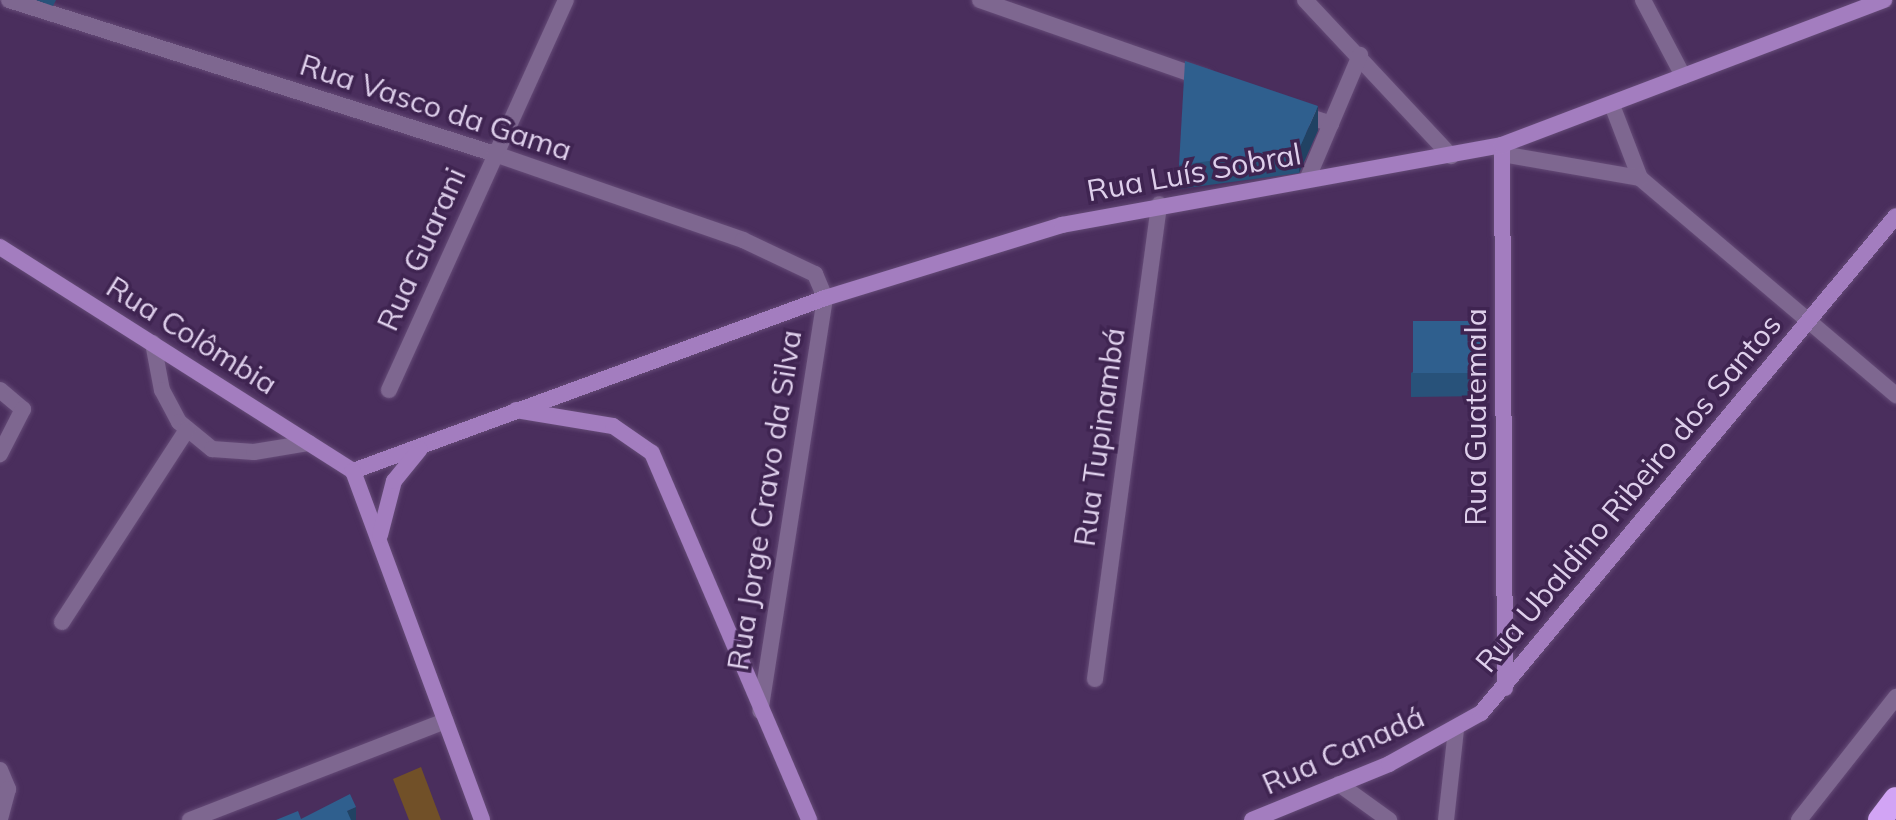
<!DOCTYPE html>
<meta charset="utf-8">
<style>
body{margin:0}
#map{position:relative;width:1896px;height:820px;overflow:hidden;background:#4a2e5d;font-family:Mulish,sans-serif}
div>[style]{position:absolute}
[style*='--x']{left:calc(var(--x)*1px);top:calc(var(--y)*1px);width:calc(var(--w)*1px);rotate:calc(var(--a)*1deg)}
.green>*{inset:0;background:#715028}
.roads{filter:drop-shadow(0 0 2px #654b77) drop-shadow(0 0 2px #654b77)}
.service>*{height:16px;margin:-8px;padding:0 8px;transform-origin:8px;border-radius:8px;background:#7e6790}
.minor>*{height:16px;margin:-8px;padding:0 8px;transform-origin:8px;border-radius:8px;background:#7e6790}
.secondary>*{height:16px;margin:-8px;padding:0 8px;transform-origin:8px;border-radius:8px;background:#a37dbf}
.motorway>*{height:24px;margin:-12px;padding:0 12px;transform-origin:12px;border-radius:12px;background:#d2a4f5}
.wall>*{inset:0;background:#28527a}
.shaded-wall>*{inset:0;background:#214263}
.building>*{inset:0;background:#2f5f8e;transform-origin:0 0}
span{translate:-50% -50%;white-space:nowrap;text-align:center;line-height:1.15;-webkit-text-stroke:7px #3f2451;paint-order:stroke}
.street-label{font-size:30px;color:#decfeb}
</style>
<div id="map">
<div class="green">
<div style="clip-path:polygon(421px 767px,441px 820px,409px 820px,393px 779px)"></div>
</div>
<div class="roads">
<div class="service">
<div style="--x:153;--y:343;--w:48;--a:79.2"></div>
<div style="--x:162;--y:390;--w:36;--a:62"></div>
<div style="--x:179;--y:422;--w:43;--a:39.3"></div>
<div style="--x:212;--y:449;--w:42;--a:4.1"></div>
<div style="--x:254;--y:452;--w:56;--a:-9.3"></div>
<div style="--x:0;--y:390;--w:30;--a:40"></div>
<div style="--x:23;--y:409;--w:51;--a:117.1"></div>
<div style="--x:62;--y:622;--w:228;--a:-57"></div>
<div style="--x:0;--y:770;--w:21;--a:67"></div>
<div style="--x:8;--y:789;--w:30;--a:105"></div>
<div style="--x:190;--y:820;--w:274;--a:-21.2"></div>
</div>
<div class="minor">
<div style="--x:9;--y:0;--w:510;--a:17.58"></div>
<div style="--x:495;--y:154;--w:262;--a:19.1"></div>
<div style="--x:743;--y:240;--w:80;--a:25.3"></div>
<div style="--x:815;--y:274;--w:26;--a:67"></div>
<div style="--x:825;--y:298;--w:418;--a:98.9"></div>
<div style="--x:980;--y:0;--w:238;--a:19.3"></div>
<div style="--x:1305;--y:0;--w:214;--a:46.9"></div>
<div style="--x:1643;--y:0;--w:86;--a:62.2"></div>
<div style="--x:1612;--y:105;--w:78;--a:69"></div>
<div style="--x:1640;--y:178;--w:336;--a:40.3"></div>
<div style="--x:1298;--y:113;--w:35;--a:18"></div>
<div style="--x:1502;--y:154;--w:140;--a:9.9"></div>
<div style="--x:1307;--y:180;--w:136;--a:-67"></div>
<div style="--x:389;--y:390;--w:428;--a:-65.6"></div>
<div style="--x:1095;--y:679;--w:479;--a:-82.3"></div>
<div style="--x:1339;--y:784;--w:62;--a:35.8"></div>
<div style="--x:1446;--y:820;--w:91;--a:-83.7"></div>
<div style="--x:1799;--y:820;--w:157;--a:-51.7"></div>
</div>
<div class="secondary">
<div style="--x:1502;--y:145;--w:543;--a:89.68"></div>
<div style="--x:0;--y:247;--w:418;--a:32.4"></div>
<div style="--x:516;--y:410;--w:98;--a:9.4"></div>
<div style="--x:613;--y:426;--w:47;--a:34.7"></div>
<div style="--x:652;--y:453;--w:399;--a:66.8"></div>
<div style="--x:353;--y:471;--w:503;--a:-20.13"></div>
<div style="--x:825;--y:298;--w:248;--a:-17.1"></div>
<div style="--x:1062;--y:225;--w:447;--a:-10.3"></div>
<div style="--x:1502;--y:145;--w:409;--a:-20.8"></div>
<div style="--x:353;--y:471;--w:372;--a:69.7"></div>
<div style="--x:380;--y:535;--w:56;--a:-75.5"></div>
<div style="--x:394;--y:481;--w:41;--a:-50.9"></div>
<div style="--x:1252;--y:820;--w:148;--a:-22.2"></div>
<div style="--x:1389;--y:764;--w:105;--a:-29"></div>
<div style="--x:1481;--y:713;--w:647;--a:-50.14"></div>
</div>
<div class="motorway">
<div style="--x:1880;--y:820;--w:26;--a:-53"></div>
</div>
</div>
<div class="wall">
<div style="clip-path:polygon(36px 0,56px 0,53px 6px)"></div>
<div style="clip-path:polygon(1318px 130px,1299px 173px,1179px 189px,1179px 165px)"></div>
<div style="clip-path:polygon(1486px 321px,1486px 396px,1411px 397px,1411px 373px)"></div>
</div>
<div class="shaded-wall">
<div style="clip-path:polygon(1318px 106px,1318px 130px,1299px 173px,1299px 149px)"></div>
<div style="clip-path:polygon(356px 807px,356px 820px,347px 820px,347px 811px)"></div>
</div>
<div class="building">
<div style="clip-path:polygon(1185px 61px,1318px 106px,1299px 149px,1179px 165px)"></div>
<div style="left:1486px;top:321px;width:52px;height:73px;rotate:90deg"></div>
<div style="clip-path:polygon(350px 794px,356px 807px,347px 811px,351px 820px,276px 820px,298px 811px,301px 819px)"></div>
</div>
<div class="street-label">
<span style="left:436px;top:107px;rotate:18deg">Rua Vasco da Gama</span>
<span style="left:1194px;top:172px;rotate:-10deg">Rua Luís Sobral</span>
<span style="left:421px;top:249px;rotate:-66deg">Rua Guarani</span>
<span style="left:192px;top:335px;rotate:32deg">Rua Colômbia</span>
<span style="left:1475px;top:417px;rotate:-90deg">Rua Guatemala</span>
<span style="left:1099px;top:437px;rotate:-82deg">Rua Tupinambá</span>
<span style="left:1628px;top:493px;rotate:-50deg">Rua Ubaldino Ribeiro dos Santos</span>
<span style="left:764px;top:500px;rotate:-81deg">Rua Jorge Cravo da Silva</span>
<span style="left:1343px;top:750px;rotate:-24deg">Rua Canadá</span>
</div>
</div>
